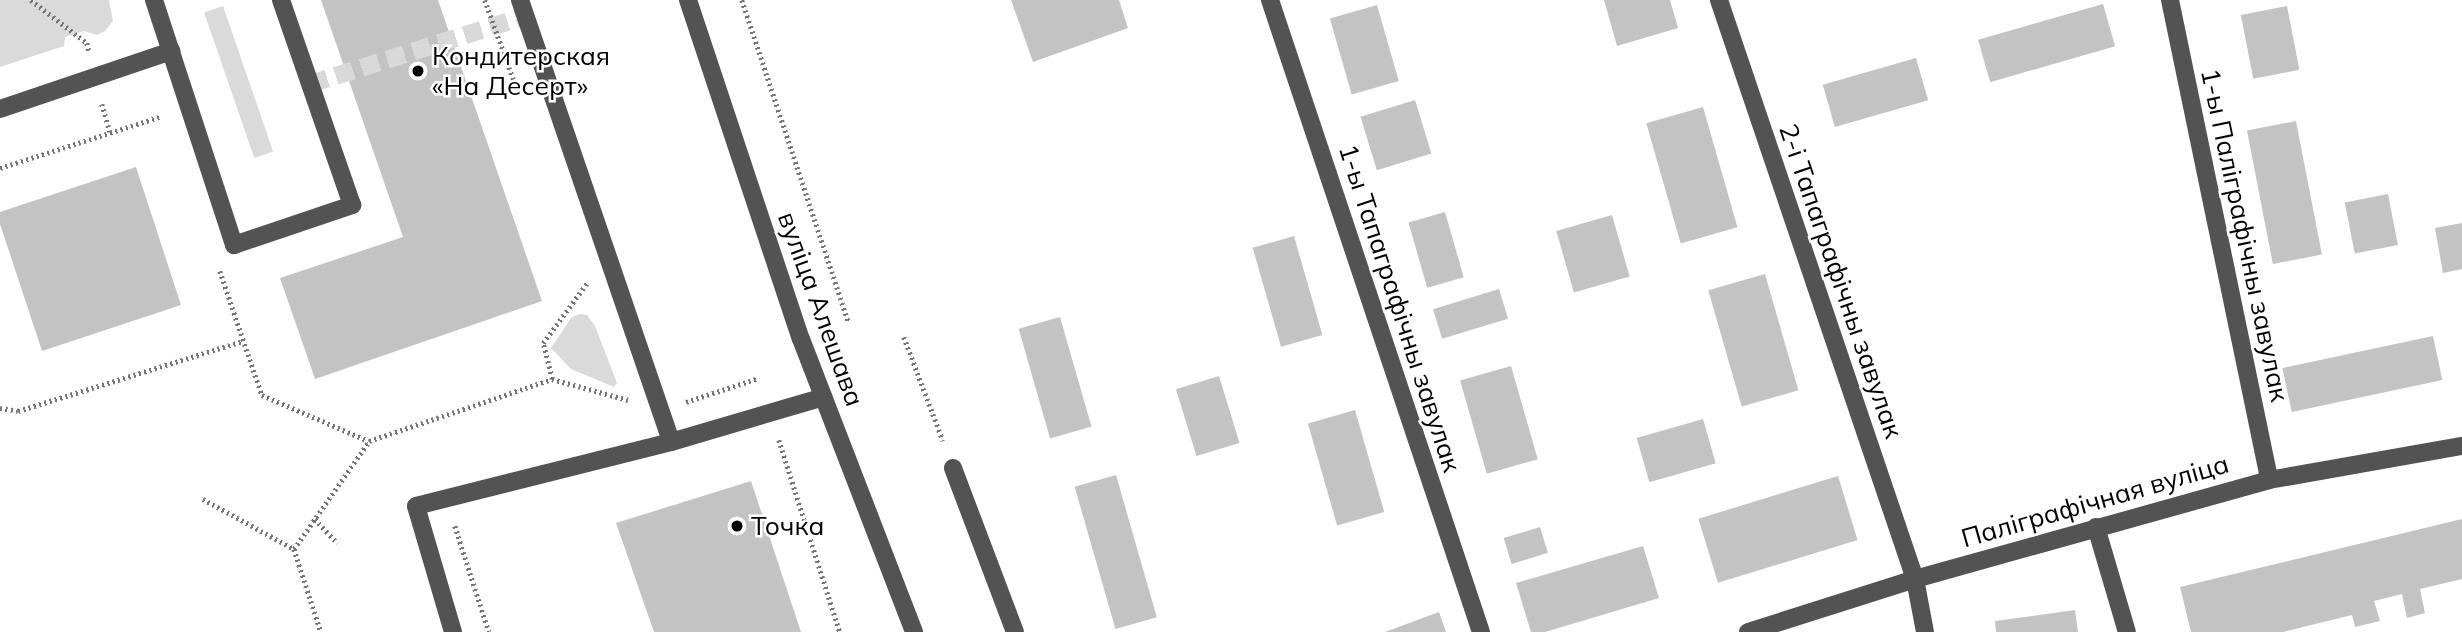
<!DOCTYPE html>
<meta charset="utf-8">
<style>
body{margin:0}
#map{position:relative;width:2462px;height:632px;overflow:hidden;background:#fff;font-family:Mulish,sans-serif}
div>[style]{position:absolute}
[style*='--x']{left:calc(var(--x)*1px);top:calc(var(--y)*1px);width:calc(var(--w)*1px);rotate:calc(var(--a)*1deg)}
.green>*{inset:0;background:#dadada;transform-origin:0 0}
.building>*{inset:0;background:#c3c3c3;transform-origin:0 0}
.minor-tunnel>*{height:18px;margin-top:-9px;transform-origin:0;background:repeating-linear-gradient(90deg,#d9d9d9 0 18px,transparent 0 27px)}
.path>*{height:4.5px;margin-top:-2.25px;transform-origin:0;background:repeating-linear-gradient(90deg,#757575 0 2px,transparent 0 5.5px)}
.minor>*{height:18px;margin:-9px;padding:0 9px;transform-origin:9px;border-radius:9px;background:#535353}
.dots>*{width:19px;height:19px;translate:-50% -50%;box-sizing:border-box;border:4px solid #fff;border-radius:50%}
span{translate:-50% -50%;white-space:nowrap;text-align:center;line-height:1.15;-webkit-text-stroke:5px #fff;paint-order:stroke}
.poi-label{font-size:26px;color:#000}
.left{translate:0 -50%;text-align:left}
.street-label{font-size:26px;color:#000}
</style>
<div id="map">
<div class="green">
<div style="clip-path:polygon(0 0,109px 0,113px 21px,105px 31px,97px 35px,84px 31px,65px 37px,64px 46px,0 67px)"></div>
<div style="left:223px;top:6px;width:154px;height:20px;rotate:71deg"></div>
<div style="clip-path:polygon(579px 314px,587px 315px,595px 326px,617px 383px,614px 387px,571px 369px,551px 348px,571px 318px)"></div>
</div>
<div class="building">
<div style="clip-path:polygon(321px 0,438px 0,542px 301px,315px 379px,280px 278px,403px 237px)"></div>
<div style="clip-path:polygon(1011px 0,1119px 0,1128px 28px,1033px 62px)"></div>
<div style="clip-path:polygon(1604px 0,1670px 0,1678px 28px,1617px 46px)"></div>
<div style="left:2103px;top:4px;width:44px;height:130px;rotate:74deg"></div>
<div style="left:1377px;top:5px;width:79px;height:49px;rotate:74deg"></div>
<div style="left:2287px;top:6px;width:65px;height:47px;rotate:79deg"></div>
<div style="left:1916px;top:58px;width:44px;height:97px;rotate:74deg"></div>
<div style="left:1415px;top:100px;width:56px;height:57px;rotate:73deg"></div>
<div style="left:1703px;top:107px;width:125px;height:59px;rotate:74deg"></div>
<div style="left:2296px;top:121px;width:136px;height:50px;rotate:79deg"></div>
<div style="clip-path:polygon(136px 167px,181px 305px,42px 351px,0 224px,0 212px)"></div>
<div style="left:2388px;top:194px;width:52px;height:44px;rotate:79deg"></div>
<div style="left:1445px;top:212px;width:68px;height:38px;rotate:74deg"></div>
<div style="left:1612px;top:215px;width:64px;height:58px;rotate:74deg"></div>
<div style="clip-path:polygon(2462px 223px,2462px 269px,2443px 273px,2435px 228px)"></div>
<div style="left:1294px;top:236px;width:103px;height:43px;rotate:74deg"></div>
<div style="left:1765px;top:274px;width:121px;height:59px;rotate:74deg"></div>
<div style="left:1499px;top:289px;width:31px;height:69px;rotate:73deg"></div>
<div style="left:1060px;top:317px;width:114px;height:43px;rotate:74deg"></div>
<div style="left:2433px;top:336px;width:45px;height:154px;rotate:78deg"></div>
<div style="left:1511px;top:366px;width:97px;height:53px;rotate:74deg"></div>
<div style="left:1219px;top:376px;width:70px;height:45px;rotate:73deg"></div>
<div style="left:1355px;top:410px;width:106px;height:49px;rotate:74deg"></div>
<div style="left:1703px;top:419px;width:46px;height:69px;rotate:74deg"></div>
<div style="left:1116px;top:475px;width:148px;height:43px;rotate:74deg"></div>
<div style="left:1838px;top:476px;width:67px;height:146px;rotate:73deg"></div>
<div style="clip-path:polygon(751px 481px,801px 632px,654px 632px,616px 523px)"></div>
<div style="clip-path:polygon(2462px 519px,2462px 579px,2420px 589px,2425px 613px,2407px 618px,2402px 594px,2374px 601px,2380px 621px,2355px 627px,2352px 615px,2283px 632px,2191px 632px,2180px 587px)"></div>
<div style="left:1540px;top:527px;width:27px;height:38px;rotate:73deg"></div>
<div style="clip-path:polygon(1643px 546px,1659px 598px,1545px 632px,1531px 632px,1516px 583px)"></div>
<div style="clip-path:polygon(2075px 610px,2078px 632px,1996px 632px,1995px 621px)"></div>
<div style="clip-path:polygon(1439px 612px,1446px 632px,1385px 632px)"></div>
</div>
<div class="minor-tunnel">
<div style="--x:310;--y:84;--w:226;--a:-17.5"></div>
</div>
<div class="path">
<div style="--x:31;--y:0;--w:71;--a:37.5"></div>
<div style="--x:87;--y:43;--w:8;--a:76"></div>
<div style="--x:485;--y:0;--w:89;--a:70.3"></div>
<div style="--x:742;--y:0;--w:338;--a:71.7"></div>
<div style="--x:102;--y:104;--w:29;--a:74"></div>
<div style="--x:0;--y:168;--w:170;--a:-17.8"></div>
<div style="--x:220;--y:271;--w:131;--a:71.3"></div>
<div style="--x:262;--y:395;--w:116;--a:23.3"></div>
<div style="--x:369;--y:441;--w:193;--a:-18.7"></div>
<div style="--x:552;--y:379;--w:79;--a:15.4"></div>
<div style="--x:904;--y:337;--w:111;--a:69.4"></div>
<div style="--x:552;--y:379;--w:37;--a:-104"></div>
<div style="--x:543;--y:343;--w:74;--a:-53.7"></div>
<div style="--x:686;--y:402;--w:77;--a:-18.2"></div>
<div style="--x:0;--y:408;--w:18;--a:9"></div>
<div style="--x:18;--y:411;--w:236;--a:-17.3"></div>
<div style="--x:779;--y:440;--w:201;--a:72.4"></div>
<div style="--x:203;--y:499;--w:104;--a:28.8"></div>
<div style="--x:294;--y:549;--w:87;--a:72"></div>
<div style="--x:315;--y:519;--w:33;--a:47"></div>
<div style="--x:455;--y:526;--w:111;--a:72.2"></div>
<div style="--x:294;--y:549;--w:131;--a:-55.2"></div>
</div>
<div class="minor">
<div style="--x:154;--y:0;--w:258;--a:71.9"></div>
<div style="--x:234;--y:245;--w:125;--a:-18.7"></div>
<div style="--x:352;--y:205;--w:217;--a:-109.1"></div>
<div style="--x:520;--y:0;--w:467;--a:71.1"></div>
<div style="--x:688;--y:0;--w:357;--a:71.6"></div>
<div style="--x:801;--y:339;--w:314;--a:68.9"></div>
<div style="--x:1270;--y:0;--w:666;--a:71.54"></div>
<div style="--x:1719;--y:0;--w:611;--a:71.3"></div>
<div style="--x:1915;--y:579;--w:54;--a:79.3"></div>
<div style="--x:2170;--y:0;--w:490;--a:78.3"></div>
<div style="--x:0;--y:109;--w:181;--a:-18.7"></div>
<div style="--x:953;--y:468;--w:175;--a:69.3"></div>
<div style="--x:2096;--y:527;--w:109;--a:73.6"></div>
<div style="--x:453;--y:632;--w:131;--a:-106.4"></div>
<div style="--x:416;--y:506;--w:263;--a:-14.1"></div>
<div style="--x:671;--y:442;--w:159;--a:-16.4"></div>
<div style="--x:1748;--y:632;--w:175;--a:-17.6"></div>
<div style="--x:1915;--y:579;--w:368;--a:-15.6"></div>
<div style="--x:2269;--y:480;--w:196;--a:-10"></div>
</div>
<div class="dots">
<div style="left:418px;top:71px;background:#000"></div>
<div style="left:737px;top:526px;background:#000"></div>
</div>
<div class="poi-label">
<span class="left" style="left:432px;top:71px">Кондитерская<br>«На Десерт»</span>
<span class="left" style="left:751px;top:526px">Точка</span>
</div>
<div class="street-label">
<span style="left:2245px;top:235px;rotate:78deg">1-ы Паліграфічны завулак</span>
<span style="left:1841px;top:281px;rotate:71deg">2-і Тапаграфічны завулак</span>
<span style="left:1400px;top:308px;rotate:72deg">1-ы Тапаграфічны завулак</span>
<span style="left:821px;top:309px;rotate:70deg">вуліца Алешава</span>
<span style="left:2095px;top:501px;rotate:-16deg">Паліграфічная вуліца</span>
</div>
</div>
